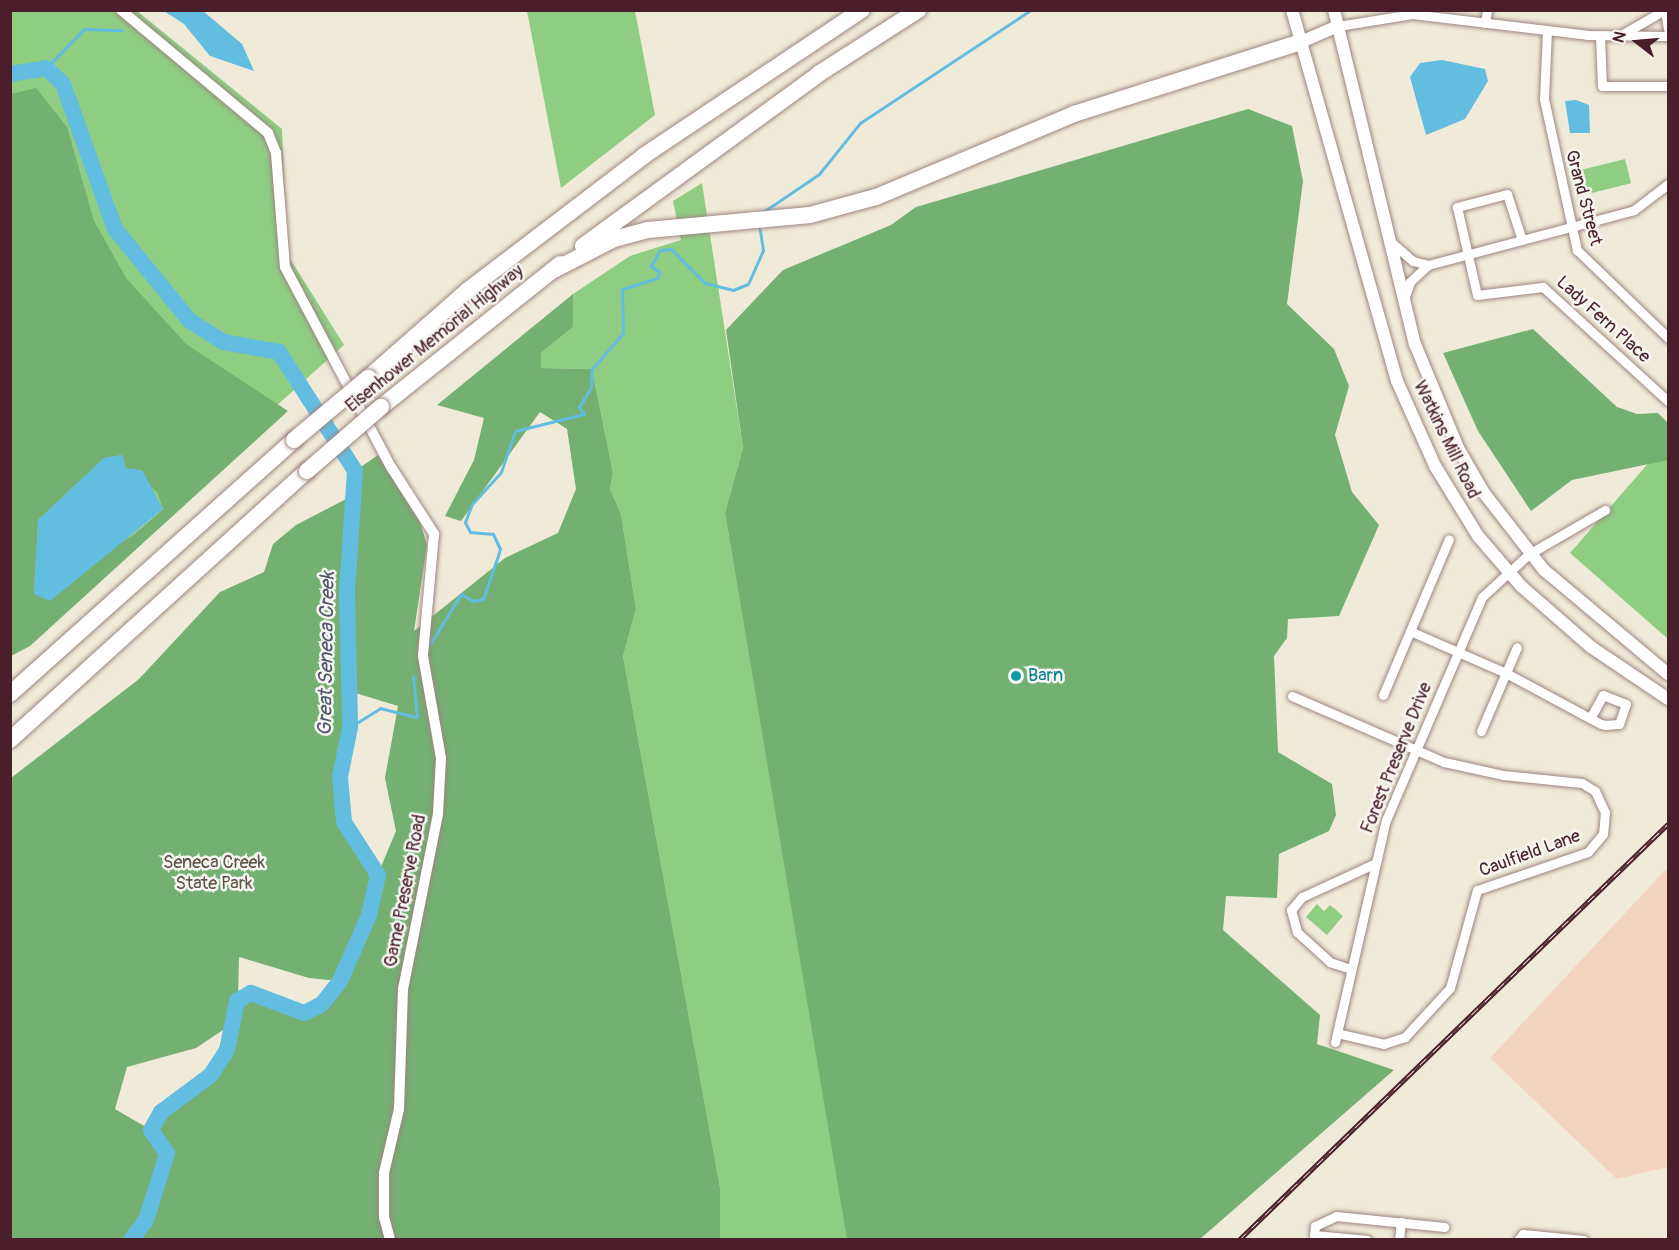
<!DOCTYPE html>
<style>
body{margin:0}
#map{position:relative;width:1679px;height:1250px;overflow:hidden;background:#f0ebd8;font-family:Pangolin,sans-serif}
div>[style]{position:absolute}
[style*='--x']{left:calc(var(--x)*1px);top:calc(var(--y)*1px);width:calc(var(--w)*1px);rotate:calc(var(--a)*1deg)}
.built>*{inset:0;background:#f3d4bf}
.green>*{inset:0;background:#8fcd83;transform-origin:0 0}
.forest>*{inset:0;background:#73b071}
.water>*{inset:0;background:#63bde1}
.stream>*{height:3px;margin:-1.5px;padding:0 1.5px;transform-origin:1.5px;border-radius:1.5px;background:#63bde1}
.river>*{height:16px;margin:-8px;padding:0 8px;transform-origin:8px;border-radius:8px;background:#63bde1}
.roads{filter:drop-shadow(0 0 2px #9d8582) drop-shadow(0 0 2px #9d8582)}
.minor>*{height:9px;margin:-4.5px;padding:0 4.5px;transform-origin:4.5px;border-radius:4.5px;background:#fff}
.tertiary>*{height:10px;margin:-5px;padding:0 5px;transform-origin:5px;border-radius:5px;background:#fff}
.secondary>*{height:12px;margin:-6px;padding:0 6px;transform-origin:6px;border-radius:6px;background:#fff}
.motorway>*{height:16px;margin:-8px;padding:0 8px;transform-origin:8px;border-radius:8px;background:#fff}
.rail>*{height:5px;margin-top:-2.5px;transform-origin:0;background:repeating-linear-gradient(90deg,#f6f6f2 0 9px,#4a1f2b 0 18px);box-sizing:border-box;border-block:2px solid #4a1f2b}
.bridges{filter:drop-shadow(0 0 2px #9d8582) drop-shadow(0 0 2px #9d8582)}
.motorway-bridge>*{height:16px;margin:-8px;padding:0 8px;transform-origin:8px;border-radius:8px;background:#fff}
.dots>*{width:16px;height:16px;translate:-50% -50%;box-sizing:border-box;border:3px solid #f6f6f2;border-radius:50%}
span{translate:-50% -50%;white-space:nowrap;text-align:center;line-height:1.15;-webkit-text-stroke:5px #f6f6f2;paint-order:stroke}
.street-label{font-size:18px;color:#4a1f2b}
.culture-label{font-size:18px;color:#0d838f}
.left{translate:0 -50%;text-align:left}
.park-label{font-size:18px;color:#5f5345}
.water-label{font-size:20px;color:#53566b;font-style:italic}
.frame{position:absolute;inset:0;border:12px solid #4a1f2b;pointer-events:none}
.north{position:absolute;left:1607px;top:12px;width:60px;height:60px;-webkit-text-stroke:4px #f6f6f2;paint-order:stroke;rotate:286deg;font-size:16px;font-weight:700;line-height:24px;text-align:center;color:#4a1f2b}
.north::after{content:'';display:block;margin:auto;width:21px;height:27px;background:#4a1f2b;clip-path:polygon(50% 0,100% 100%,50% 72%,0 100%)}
</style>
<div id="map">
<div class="built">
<div style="clip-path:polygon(1668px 867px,1668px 1167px,1617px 1179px,1490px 1058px)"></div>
</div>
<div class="green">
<div style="clip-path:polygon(11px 11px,137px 11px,282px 129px,287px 254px,344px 345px,11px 645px)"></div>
<div style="clip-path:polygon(527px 11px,635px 11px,655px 115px,561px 188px)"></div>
<div style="left:1625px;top:159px;width:25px;height:52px;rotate:76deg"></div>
<div style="clip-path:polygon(702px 183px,743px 448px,725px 513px,848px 1239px,720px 1239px,720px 1187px,623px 656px,636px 609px,621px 514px,610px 489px,613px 473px,592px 369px,541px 368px,541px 353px,573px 327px,573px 294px,630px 256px,681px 240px,673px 201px)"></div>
<div style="clip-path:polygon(1652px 459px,1668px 459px,1668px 639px,1570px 553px)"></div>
<div style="clip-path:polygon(1317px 904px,1324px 911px,1330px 905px,1343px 916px,1327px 935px,1306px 917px)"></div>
</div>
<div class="forest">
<div style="clip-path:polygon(evenodd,36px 88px,67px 127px,94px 221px,126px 278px,186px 344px,288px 411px,30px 646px,11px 656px,10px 94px,36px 88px,122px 455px,126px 468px,157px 492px,163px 509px,132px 536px,34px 594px,38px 520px,104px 458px,122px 455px)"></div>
<div style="clip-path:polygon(1248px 109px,1292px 126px,1303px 181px,1287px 304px,1334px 349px,1349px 386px,1335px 435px,1352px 492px,1379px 525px,1339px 616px,1288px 619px,1287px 638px,1274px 656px,1278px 752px,1332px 784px,1336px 815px,1329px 831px,1279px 854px,1277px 898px,1226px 896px,1223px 930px,1320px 1015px,1317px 1044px,1394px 1070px,1200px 1239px,847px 1239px,725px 513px,743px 448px,726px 330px,783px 270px,891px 225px,916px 207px)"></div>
<div style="clip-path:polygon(evenodd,573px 294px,573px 327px,541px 353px,541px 368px,592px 369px,613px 473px,610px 489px,621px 514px,636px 609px,623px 656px,720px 1187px,720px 1239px,11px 1240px,11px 778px,139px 679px,220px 592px,264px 572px,273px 544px,296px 525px,352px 496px,355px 471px,378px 455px,420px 522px,427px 545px,414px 631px,505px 558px,558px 533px,576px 489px,567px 429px,540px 412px,461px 521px,445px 516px,474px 460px,484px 418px,437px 405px,573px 294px,349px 691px,398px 706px,385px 778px,396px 831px,378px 874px,344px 822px,340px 777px,349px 691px,573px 294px,239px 957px,309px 978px,339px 981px,322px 1004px,304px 1013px,251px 993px,238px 1000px,239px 957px,573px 294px,229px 1026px,227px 1050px,211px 1075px,161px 1112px,151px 1130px,115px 1109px,127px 1067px,196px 1048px,229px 1026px)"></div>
<div style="clip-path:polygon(1533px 329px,1617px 407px,1637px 414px,1658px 413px,1668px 423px,1668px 460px,1572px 480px,1531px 511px,1478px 431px,1443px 353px)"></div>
</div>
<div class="water">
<div style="clip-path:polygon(164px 11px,203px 11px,242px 44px,254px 71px,210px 56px,184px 24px)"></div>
<div style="clip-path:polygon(1442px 60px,1485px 69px,1488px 81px,1465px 119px,1426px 135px,1410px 77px,1420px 63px)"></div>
<div style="clip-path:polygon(1576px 100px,1589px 105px,1590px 133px,1570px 133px,1565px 101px)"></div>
<div style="clip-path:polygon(122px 455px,126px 468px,142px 470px,163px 509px,50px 601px,34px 594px,38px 520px,104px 458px)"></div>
</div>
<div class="stream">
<div style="--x:46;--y:68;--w:54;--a:-45.7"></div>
<div style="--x:84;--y:29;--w:38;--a:2"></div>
<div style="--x:760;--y:214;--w:71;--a:-34.1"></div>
<div style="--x:819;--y:174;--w:65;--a:-51.2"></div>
<div style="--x:860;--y:123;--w:205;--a:-33.5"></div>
<div style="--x:430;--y:644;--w:59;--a:-58.2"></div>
<div style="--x:461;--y:594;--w:14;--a:30"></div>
<div style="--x:473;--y:601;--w:10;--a:-11"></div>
<div style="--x:483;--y:599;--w:39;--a:-71"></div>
<div style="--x:496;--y:562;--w:14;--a:-73"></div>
<div style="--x:500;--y:549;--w:17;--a:-115"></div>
<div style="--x:493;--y:534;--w:23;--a:-175"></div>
<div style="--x:470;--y:532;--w:11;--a:-117"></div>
<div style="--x:465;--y:522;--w:19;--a:-69"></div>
<div style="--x:472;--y:504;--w:43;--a:-47.8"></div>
<div style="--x:501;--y:472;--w:43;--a:-71.1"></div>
<div style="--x:515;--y:431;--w:71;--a:-13.8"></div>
<div style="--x:584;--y:414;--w:9;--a:-126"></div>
<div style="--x:579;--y:407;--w:23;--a:-59"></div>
<div style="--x:591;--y:387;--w:18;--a:-87"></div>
<div style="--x:592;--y:369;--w:48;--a:-49.3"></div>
<div style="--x:623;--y:333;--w:44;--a:-91.3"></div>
<div style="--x:622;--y:289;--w:37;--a:-17"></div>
<div style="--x:657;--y:278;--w:6;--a:-72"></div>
<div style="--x:659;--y:272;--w:10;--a:-143"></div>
<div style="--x:651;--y:266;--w:18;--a:-61"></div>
<div style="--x:660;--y:250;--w:11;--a:-5"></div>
<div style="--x:671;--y:249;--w:48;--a:45"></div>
<div style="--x:705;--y:283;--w:29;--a:14"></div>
<div style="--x:733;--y:290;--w:16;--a:-22"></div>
<div style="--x:748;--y:284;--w:37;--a:-66"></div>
<div style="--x:763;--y:250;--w:24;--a:-99"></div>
<div style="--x:350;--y:727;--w:36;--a:-32"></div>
<div style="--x:380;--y:708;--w:38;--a:14"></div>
<div style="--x:417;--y:717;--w:41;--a:-95.6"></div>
</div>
<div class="river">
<div style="--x:10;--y:74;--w:36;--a:-9"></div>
<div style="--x:46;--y:68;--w:23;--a:43"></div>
<div style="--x:63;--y:84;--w:154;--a:70.3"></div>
<div style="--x:115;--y:229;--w:117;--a:50.9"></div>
<div style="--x:189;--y:320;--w:40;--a:32.9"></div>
<div style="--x:223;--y:342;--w:57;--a:10.1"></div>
<div style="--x:279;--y:352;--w:141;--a:57.4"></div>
<div style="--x:355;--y:471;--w:120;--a:93.8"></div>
<div style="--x:347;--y:591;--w:136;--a:88.7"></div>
<div style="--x:350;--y:727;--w:51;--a:101.3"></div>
<div style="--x:340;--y:777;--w:45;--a:84.9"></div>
<div style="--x:344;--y:822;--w:63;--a:57.3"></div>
<div style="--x:378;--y:875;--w:41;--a:102.7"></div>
<div style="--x:369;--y:915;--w:72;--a:113.7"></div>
<div style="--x:340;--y:981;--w:29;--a:128"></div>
<div style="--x:322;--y:1004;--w:20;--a:153"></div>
<div style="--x:304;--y:1013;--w:57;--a:-159.3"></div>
<div style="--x:251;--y:993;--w:16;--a:150"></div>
<div style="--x:237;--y:1001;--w:50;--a:101.5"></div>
<div style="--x:227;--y:1050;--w:30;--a:123"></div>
<div style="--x:211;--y:1075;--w:62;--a:143.5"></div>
<div style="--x:161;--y:1112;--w:21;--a:119"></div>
<div style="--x:151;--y:1130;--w:29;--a:56"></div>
<div style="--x:167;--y:1154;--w:69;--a:107.7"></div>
<div style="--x:146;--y:1220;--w:25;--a:127"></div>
</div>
<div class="roads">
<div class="minor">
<div style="--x:1665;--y:10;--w:19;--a:81"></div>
<div style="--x:1485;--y:23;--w:13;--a:-81"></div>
<div style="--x:1338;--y:26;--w:75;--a:-9.2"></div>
<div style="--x:1412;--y:14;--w:176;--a:6.8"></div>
<div style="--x:1587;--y:35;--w:81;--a:0.7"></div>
<div style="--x:1547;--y:30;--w:69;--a:92.5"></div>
<div style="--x:1544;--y:99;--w:155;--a:77.7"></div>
<div style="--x:1577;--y:250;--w:127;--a:44"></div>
<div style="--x:1623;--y:34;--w:48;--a:-30.3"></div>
<div style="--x:1600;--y:36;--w:50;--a:87.7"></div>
<div style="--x:1602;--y:86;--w:66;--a:0"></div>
<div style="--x:1522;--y:240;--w:48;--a:-108.1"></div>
<div style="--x:1507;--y:194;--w:52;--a:165.4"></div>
<div style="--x:1457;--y:207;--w:90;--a:77.2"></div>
<div style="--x:1477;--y:295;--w:66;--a:-6.9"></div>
<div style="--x:1543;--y:287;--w:169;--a:42.4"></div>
<div style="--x:1391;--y:242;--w:29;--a:41"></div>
<div style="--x:1413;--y:261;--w:16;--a:15"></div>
<div style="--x:1428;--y:265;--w:25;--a:137"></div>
<div style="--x:1410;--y:282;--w:18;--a:109"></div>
<div style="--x:1428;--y:265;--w:213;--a:-14.9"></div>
<div style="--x:1634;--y:210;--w:43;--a:-37.4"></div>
<div style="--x:1410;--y:631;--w:105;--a:23.6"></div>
<div style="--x:1506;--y:673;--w:86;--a:28.3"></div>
<div style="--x:1582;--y:714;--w:21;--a:28"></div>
<div style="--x:1601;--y:724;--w:4;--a:14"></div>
<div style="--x:1605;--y:725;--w:14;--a:-4"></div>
<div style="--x:1619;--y:724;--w:21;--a:-71"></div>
<div style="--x:1626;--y:704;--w:25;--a:-159"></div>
<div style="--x:1603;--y:695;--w:26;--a:119"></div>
<div style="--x:1383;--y:695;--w:169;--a:-67.1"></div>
<div style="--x:1292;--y:696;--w:166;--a:23.5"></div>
<div style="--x:1444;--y:762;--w:60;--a:12.4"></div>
<div style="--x:1503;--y:775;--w:79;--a:5.8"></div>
<div style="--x:1582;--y:783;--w:15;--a:32"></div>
<div style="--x:1595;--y:791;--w:23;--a:65"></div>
<div style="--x:1605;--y:812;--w:22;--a:95"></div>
<div style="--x:1603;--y:834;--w:23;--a:130"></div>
<div style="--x:1588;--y:852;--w:117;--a:161.1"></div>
<div style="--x:1477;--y:890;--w:102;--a:105.4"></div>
<div style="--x:1450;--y:988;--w:67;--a:132.6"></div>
<div style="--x:1405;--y:1037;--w:22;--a:162"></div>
<div style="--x:1384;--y:1044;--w:48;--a:-166.8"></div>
<div style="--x:1481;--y:731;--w:91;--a:-66.8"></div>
<div style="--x:1351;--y:969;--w:22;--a:-162"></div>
<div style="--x:1330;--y:962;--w:45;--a:-137.7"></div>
<div style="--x:1297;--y:932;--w:23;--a:-105"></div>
<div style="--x:1291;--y:910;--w:17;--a:-50"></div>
<div style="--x:1302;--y:897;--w:81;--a:-24.7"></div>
<div style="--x:1335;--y:1042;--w:228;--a:-77.1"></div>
<div style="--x:1386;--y:820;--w:243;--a:-66.7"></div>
<div style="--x:1482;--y:597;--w:64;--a:-42.5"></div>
<div style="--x:1529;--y:554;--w:88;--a:-30.1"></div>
<div style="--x:1367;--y:1240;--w:53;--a:-174.6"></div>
<div style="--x:1314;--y:1235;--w:9;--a:-84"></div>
<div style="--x:1315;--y:1226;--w:23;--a:-25"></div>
<div style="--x:1336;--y:1216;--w:109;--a:5.8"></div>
<div style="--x:1399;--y:1240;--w:18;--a:-84"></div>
<div style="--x:1518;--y:1240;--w:8;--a:-50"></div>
<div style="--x:1523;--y:1234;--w:61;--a:5.6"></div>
</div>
<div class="tertiary">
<div style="--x:121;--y:10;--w:192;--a:39.9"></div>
<div style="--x:268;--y:133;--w:22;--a:68"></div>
<div style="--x:276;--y:153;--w:114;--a:85.5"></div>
<div style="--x:285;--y:267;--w:226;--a:62.1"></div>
<div style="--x:391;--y:467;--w:80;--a:57.3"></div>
<div style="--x:434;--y:534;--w:122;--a:95.2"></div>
<div style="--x:423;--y:656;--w:104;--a:80"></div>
<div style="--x:441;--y:758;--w:56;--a:93.1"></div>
<div style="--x:438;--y:814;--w:178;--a:101.3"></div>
<div style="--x:403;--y:989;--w:120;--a:91.9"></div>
<div style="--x:399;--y:1109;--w:66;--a:103.2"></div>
<div style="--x:384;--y:1173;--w:44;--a:90"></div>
<div style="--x:384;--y:1217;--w:24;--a:75"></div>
</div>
<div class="secondary">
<div style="--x:1292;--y:10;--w:386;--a:74.2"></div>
<div style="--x:1397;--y:381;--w:93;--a:65.9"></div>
<div style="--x:1435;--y:466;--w:82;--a:58.4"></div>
<div style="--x:1478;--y:536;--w:66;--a:49.3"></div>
<div style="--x:1521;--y:586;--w:93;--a:41.1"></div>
<div style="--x:1591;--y:647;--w:93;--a:34"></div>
<div style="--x:1334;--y:10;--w:344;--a:76.4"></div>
<div style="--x:1415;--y:344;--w:113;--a:67.5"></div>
<div style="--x:1458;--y:448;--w:52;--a:60"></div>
<div style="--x:1484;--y:493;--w:98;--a:52.1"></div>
<div style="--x:1544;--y:570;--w:162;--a:40"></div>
<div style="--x:1301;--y:42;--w:40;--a:-23.4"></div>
</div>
<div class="motorway">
<div style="--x:583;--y:246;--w:293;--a:-36.1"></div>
<div style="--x:820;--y:73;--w:117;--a:-32.7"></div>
<div style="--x:552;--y:271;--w:70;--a:-27.3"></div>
<div style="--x:614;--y:239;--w:35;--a:-15"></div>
<div style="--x:648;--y:230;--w:163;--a:-5.3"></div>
<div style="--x:810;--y:215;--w:68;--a:-15.3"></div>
<div style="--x:876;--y:197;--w:215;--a:-22.7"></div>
<div style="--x:1074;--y:114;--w:238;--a:-17.6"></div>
<div style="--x:368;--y:378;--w:133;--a:-41.3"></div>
<div style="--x:468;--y:290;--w:223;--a:-37.3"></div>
<div style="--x:645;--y:155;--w:261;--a:-33.8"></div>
<div style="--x:381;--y:407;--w:229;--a:-38.6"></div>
<div style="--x:10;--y:694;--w:381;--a:-41.8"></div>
<div style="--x:10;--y:740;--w:401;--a:-42.2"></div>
</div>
</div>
<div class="rail">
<div style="--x:1239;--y:1240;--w:598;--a:-44.12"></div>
</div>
<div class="bridges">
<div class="motorway-bridge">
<div style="--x:294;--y:440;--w:97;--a:-40"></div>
<div style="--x:307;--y:471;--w:98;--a:-40.9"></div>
</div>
</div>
<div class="dots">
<div style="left:1016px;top:676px;background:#0f9aa8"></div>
</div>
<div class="street-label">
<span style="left:1583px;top:198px;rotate:75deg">Grand Street</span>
<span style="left:1603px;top:320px;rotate:42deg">Lady Fern Place</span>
<span style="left:435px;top:339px;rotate:-39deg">Eisenhower Memorial Highway</span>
<span style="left:1446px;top:440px;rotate:64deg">Watkins Mill Road</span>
<span style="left:1397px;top:758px;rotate:-68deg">Forest Preserve Drive</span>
<span style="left:1530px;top:854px;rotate:-20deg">Caulfield Lane</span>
<span style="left:406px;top:891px;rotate:-79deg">Game Preserve Road</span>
</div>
<div class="culture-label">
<span class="left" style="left:1028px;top:676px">Barn</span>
</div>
<div class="park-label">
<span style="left:214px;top:874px">Seneca Creek<br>State Park</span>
</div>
<div class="water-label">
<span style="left:326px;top:654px;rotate:-89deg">Great Seneca Creek</span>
</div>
<div class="frame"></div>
<div class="north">N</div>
</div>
